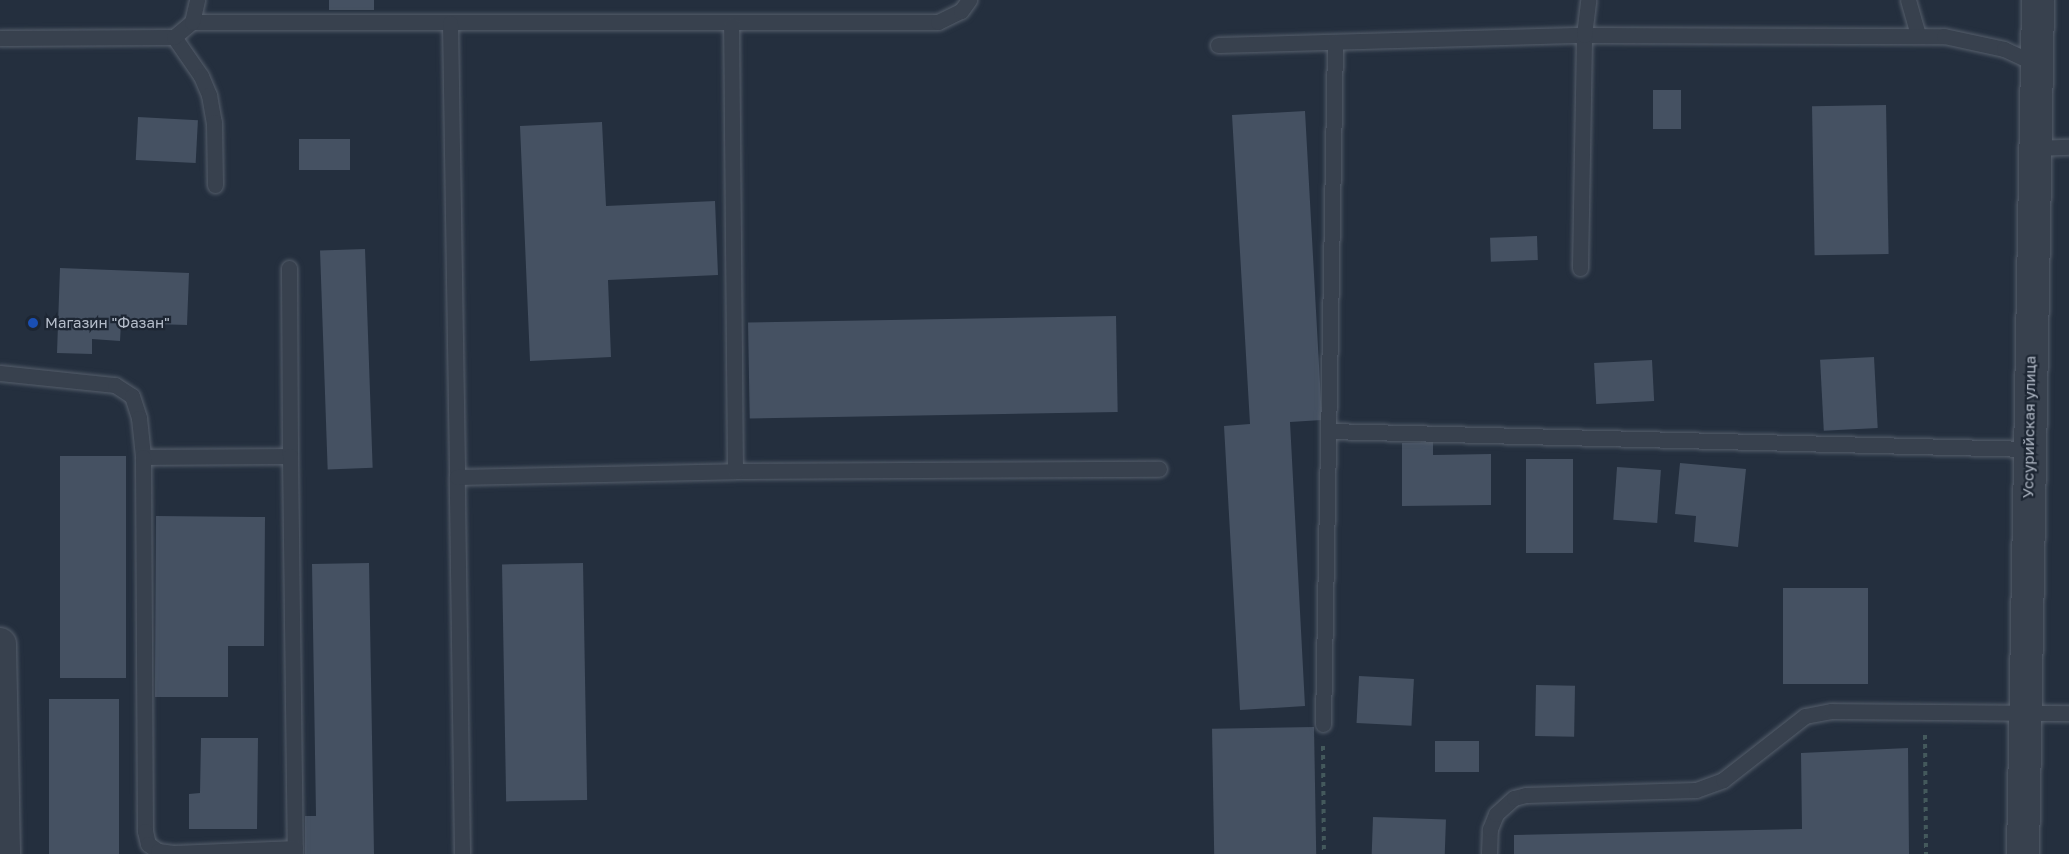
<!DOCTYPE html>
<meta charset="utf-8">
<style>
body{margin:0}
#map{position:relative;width:2069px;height:854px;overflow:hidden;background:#242f3e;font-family:"Golos Text",sans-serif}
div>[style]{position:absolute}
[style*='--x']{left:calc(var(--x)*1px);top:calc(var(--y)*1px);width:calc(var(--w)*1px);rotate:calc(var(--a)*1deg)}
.building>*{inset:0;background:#455162;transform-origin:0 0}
.path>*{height:4px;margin-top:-2px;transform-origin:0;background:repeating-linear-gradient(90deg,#44595c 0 4.5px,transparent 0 9px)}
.roads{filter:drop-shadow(0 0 2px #565f6c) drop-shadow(0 0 2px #565f6c)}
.service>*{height:15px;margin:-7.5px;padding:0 7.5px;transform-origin:7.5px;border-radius:7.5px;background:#38414e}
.minor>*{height:32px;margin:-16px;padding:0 16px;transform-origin:16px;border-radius:16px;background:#38414e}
.dots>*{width:16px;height:16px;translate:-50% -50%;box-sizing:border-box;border:3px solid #1d2633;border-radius:50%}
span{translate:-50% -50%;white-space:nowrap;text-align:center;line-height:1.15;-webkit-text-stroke:4.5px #1d2633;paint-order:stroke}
.poi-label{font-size:15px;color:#b4bcc9}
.left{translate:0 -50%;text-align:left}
.street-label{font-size:15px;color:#b4bcc9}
</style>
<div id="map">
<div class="building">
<div style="left:329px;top:0;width:45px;height:10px"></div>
<div style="left:1681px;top:90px;width:39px;height:28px;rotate:90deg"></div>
<div style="left:1886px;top:105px;width:149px;height:74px;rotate:89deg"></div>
<div style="clip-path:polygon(1305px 111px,1322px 420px,1290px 422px,1305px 706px,1240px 710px,1224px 426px,1250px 424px,1232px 115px)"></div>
<div style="left:138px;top:117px;width:60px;height:43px;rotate:3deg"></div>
<div style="clip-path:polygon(602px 122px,606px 206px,715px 201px,718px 275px,608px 280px,611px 357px,530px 361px,520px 126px)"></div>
<div style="left:299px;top:139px;width:51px;height:31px"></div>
<div style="left:1537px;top:236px;width:24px;height:47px;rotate:88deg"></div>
<div style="left:365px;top:249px;width:219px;height:45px;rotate:88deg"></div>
<div style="clip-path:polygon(60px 268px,189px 273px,187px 325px,121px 323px,120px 341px,92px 339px,92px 354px,57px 353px)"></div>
<div style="left:1116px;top:316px;width:96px;height:368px;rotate:89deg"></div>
<div style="left:1874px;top:357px;width:71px;height:54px;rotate:87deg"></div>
<div style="left:1652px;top:360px;width:41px;height:58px;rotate:87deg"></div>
<div style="clip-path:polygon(1433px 442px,1433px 455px,1491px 454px,1491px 505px,1402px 506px,1402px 443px)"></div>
<div style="left:60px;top:456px;width:66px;height:222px"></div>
<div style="left:1526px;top:459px;width:47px;height:94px"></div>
<div style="clip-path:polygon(1680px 463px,1746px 469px,1738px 547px,1694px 542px,1696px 516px,1675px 514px)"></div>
<div style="left:1617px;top:467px;width:44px;height:53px;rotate:4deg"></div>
<div style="clip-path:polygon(156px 516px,265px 517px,264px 646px,228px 646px,228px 697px,155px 697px)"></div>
<div style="clip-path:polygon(369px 563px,374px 854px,305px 854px,305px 816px,316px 816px,312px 564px)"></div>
<div style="left:583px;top:563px;width:237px;height:81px;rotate:89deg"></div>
<div style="left:1783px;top:588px;width:85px;height:96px"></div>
<div style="left:1359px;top:676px;width:55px;height:47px;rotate:3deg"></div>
<div style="left:1536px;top:685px;width:39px;height:51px;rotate:1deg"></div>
<div style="left:49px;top:699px;width:70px;height:155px"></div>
<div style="left:1314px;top:727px;width:127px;height:102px;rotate:89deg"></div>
<div style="clip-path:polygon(201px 738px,258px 738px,257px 829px,189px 829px,189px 794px,200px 793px)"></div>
<div style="left:1435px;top:741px;width:44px;height:31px"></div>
<div style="clip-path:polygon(1908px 748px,1909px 854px,1514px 854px,1514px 835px,1802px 829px,1801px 753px)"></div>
<div style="left:1373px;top:817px;width:73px;height:37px;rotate:2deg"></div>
</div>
<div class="path">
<div style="--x:1925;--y:735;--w:119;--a:89.5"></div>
<div style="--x:1323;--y:746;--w:108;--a:89.5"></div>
</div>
<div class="roads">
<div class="service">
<div style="--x:1908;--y:0;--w:37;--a:74"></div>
<div style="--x:192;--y:22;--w:746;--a:0"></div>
<div style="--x:938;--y:22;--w:25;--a:-26"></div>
<div style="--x:961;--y:11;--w:14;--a:-54"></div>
<div style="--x:450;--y:23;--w:454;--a:89.1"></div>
<div style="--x:174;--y:37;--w:47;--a:55.3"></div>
<div style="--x:201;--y:76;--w:21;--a:67"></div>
<div style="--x:209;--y:95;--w:27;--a:80"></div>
<div style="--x:214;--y:122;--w:63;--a:89.1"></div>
<div style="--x:0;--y:38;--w:174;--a:-0.3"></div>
<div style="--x:174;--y:37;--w:23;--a:-40"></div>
<div style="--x:192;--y:22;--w:23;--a:-77"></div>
<div style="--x:1218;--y:45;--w:366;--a:-1.6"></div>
<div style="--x:1584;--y:35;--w:360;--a:0.2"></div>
<div style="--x:1944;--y:36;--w:61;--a:12.2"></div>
<div style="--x:2004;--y:49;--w:35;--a:25"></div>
<div style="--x:2035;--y:148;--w:34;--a:-2"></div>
<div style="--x:1580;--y:268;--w:233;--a:-89"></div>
<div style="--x:1584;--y:35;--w:35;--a:-83"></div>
<div style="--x:0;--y:373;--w:116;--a:6"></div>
<div style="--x:115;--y:385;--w:20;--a:33"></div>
<div style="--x:132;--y:396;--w:23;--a:72"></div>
<div style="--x:139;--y:418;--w:39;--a:84"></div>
<div style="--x:143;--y:457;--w:147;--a:-0.4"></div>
<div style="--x:290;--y:456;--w:188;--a:-90.3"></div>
<div style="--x:1328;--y:431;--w:701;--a:1.47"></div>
<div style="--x:290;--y:456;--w:398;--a:89.3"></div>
<div style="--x:143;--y:457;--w:374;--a:89.7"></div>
<div style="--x:145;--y:831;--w:13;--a:77"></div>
<div style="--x:148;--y:844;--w:12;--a:35"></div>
<div style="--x:158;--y:851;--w:17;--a:7"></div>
<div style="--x:175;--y:853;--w:120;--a:-2.4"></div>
<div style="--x:735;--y:471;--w:424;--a:-0.3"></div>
<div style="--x:1323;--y:724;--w:682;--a:-88.99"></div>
<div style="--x:462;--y:854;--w:377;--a:-90.8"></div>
<div style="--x:457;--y:477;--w:278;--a:-1.2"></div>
<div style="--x:735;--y:471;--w:446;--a:-90.5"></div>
<div style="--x:1489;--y:854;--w:25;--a:-88"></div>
<div style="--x:1490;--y:829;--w:16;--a:-68"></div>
<div style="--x:1496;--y:814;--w:24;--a:-42"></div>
<div style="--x:1514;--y:798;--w:12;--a:-14"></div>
<div style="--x:1526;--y:795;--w:170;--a:-1.7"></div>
<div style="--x:1696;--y:790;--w:29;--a:-20"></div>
<div style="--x:1723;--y:780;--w:104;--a:-38"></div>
<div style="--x:1805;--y:716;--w:26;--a:-11"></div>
<div style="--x:1831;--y:711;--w:238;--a:0.5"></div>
</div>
<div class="minor">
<div style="--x:0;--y:644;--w:210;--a:88.9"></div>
<div style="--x:2023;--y:854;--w:854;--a:-88.99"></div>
</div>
</div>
<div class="dots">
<div style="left:33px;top:323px;background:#1a4fb4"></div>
</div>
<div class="poi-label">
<span class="left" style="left:45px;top:323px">Магазин "Фазан"</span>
</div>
<div class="street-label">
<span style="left:2029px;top:427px;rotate:-89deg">Уссурийская улица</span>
</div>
</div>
